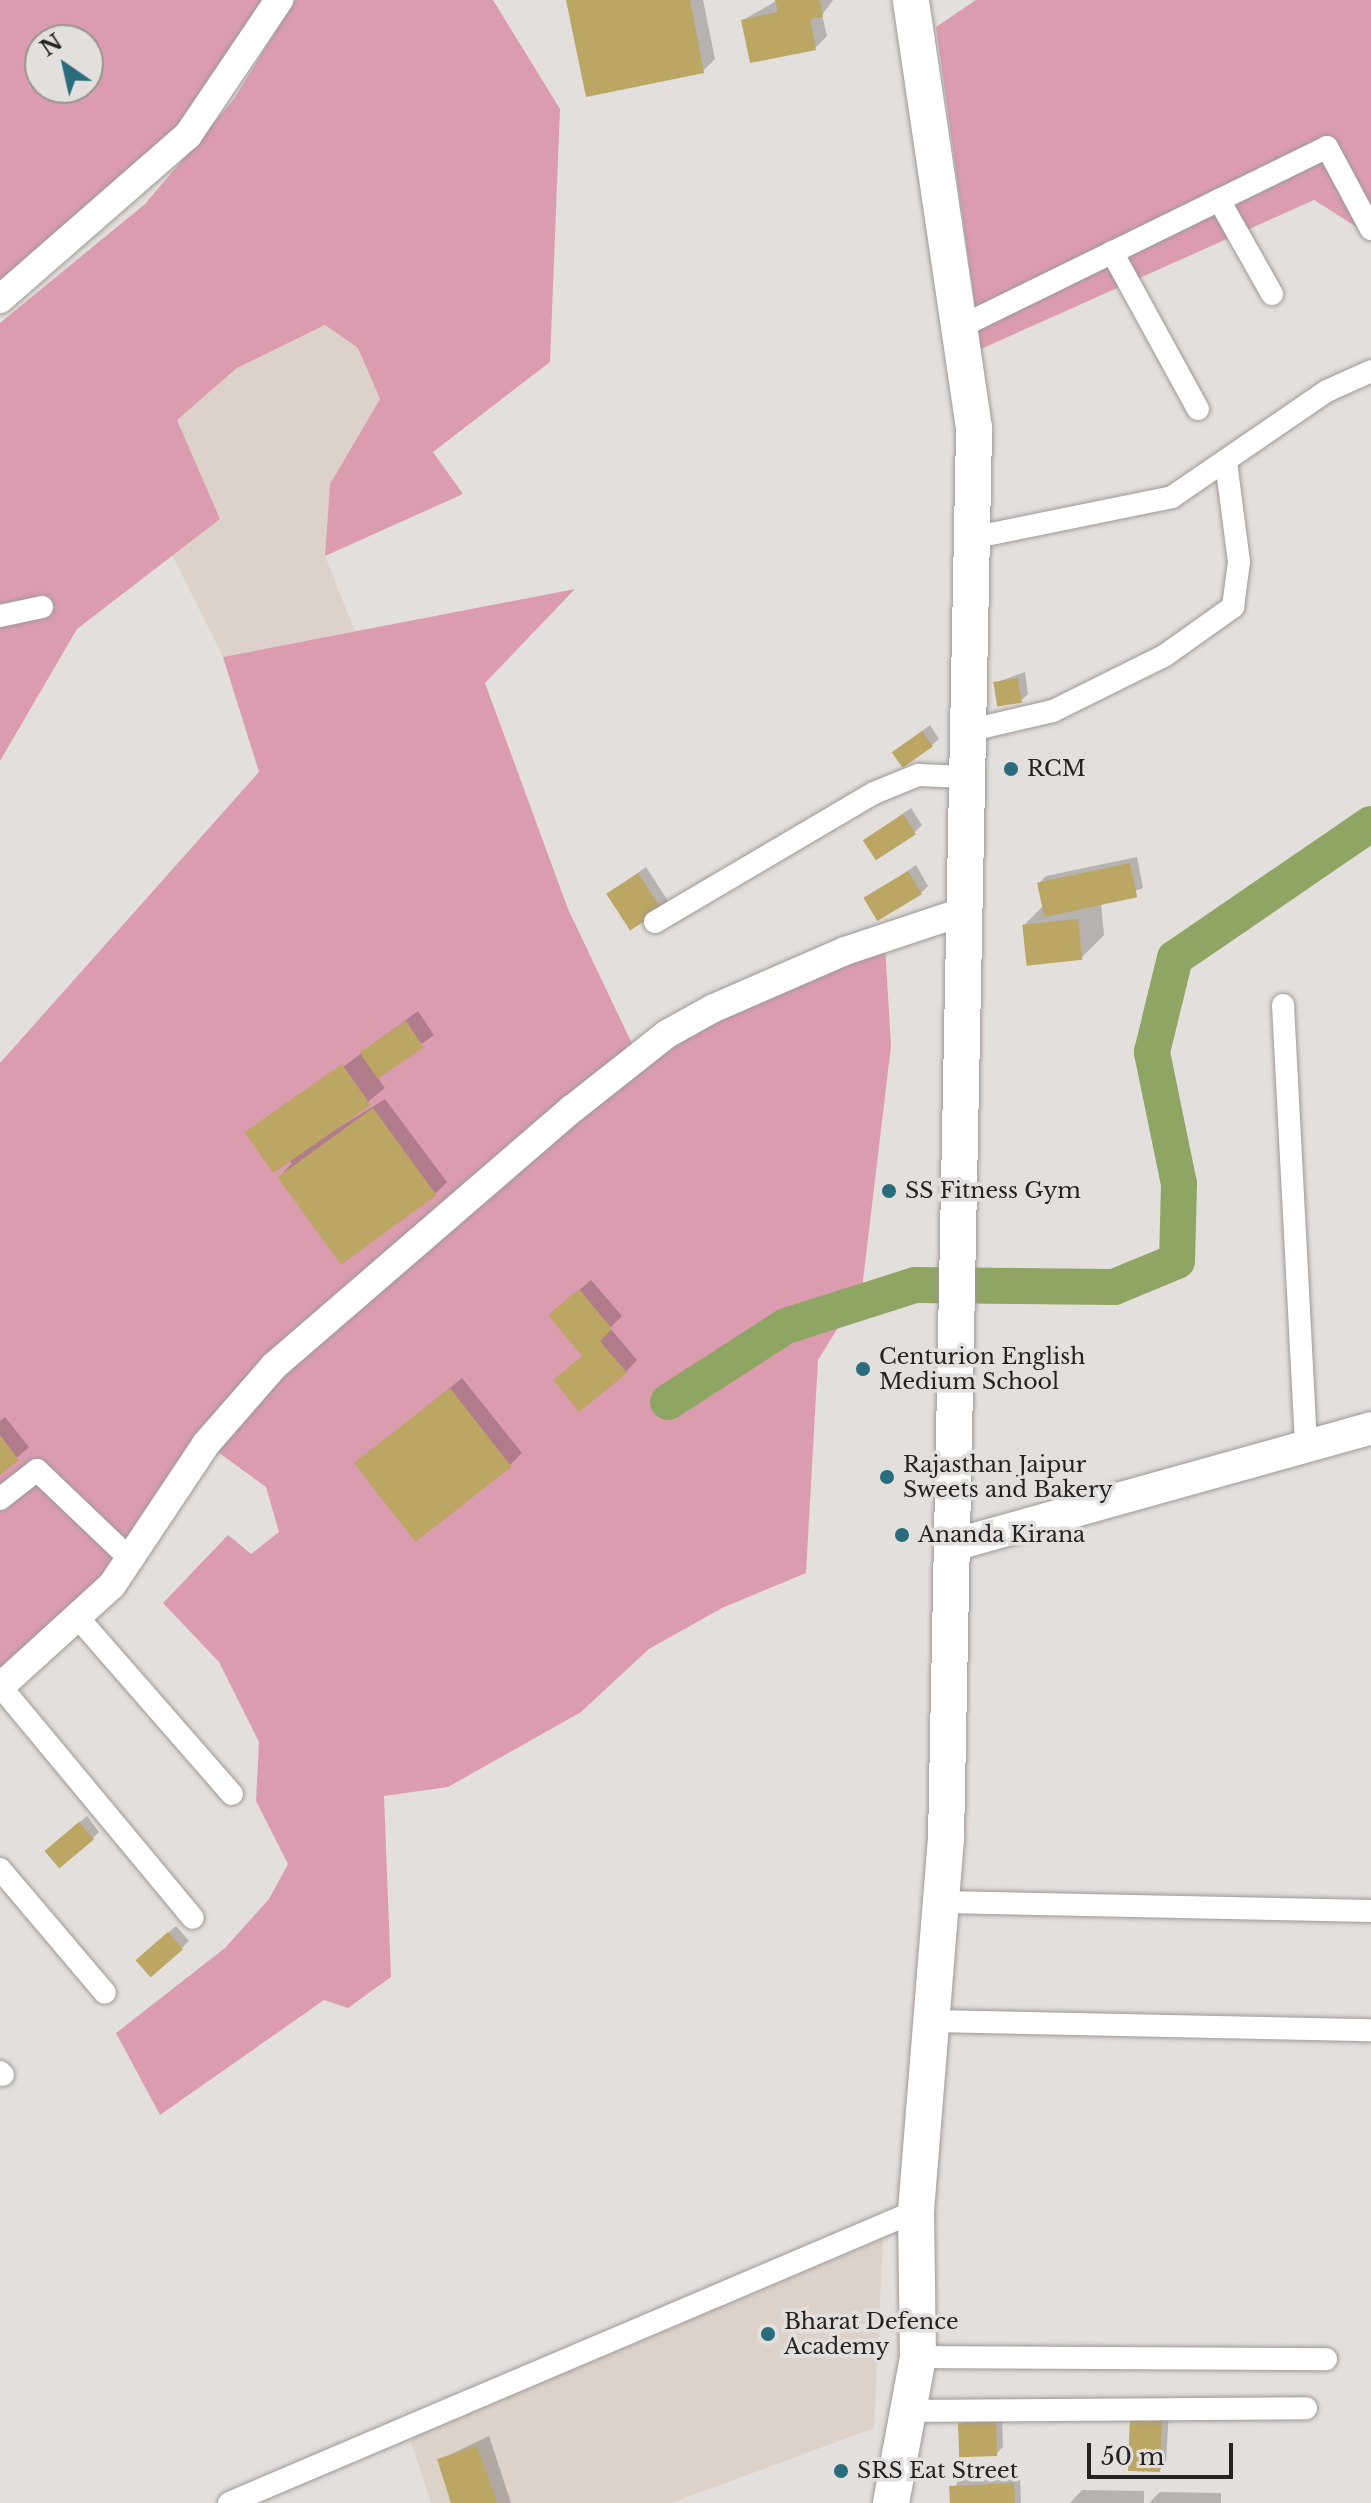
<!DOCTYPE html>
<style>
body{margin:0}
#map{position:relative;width:1371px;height:2503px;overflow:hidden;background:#e3dfdc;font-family:"Libre Baskerville",serif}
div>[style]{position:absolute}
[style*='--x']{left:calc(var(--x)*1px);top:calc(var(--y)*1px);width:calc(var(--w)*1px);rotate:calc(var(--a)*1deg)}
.built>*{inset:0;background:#dcd2ca}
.green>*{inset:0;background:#dc9cb0}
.shadow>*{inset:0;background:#0003}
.river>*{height:36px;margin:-18px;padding:0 18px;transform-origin:18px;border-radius:18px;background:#8fa564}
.building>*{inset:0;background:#bca663;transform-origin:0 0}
.roads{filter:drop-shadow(0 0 2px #9d9996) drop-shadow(0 0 2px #9d9996)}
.minor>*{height:22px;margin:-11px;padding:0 11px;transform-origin:11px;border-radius:11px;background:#fff}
.tertiary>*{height:28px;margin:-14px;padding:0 14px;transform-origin:14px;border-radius:14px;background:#fff}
.secondary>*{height:32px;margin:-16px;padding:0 16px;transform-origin:16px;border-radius:16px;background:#fff}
.primary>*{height:36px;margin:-18px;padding:0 18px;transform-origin:18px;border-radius:18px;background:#fff}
.dots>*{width:22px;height:22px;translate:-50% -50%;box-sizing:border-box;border:4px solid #e3dfdc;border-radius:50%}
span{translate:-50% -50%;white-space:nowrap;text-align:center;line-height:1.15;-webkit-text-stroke:7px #e3dfdc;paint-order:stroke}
.poi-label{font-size:22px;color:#252322}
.left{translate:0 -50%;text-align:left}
.north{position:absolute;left:24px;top:24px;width:80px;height:80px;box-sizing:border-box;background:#e3dfdc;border:2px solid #979492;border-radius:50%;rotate:326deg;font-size:22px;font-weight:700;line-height:32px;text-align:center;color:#252322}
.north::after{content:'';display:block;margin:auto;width:28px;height:36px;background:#296c7e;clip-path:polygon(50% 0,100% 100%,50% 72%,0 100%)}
.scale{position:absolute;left:1087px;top:2443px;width:146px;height:36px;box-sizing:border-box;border:4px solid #252322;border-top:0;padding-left:10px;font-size:24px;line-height:28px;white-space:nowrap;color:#252322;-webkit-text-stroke:6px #e3dfdc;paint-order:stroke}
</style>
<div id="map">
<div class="built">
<div style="clip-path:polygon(325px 325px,358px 347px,380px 399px,330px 484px,325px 556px,356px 634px,223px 657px,170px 551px,220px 519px,177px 420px,237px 368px)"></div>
<div style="clip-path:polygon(883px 2239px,874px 2428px,671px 2503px,431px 2503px,410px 2439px)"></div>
</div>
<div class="green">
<div style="clip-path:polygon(evenodd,0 0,270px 0,173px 153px,0 296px,0 0,40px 40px,88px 40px,88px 88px,40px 88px,40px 40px)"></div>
<div style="clip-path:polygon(295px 0,493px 0,560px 109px,550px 362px,433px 452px,463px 494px,325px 556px,330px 484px,380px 399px,358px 348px,325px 325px,237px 368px,177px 420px,220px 519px,77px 629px,0 761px,0 323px,145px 204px,234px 99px)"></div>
<div style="clip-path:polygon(976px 0,1371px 0,1371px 236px,1314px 200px,981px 349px,936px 27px)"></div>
<div style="clip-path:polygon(575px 589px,485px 683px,568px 909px,635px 1050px,885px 945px,891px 1046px,862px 1289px,818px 1360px,806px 1573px,722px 1608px,649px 1649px,581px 1712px,448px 1787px,384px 1796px,391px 1977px,348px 2008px,324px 2000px,160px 2115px,116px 2033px,225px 1948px,269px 1899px,288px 1864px,256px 1801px,259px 1742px,219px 1662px,163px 1603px,228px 1535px,251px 1554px,279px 1532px,266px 1487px,207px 1444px,159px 1515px,0 1687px,0 1063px,259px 772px,223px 657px)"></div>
</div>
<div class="shadow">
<div style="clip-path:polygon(568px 0,703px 0,715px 59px,703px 71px)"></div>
<div style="clip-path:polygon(778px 0,833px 0,822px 15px,827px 36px,815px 48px,743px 20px)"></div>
<div style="clip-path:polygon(1025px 672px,1028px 694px,1021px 701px,995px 683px)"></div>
<div style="clip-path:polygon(930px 725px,939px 739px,931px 746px,894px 752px)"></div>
<div style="clip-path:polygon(911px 808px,922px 825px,915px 832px,865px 840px)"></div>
<div style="clip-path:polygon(1137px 857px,1143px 888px,1101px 903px,1104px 935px,1081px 958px,1024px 925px,1044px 905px,1039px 883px,1046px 876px)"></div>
<div style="clip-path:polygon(916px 865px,928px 886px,921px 893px,867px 899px)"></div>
<div style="clip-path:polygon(646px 867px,668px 901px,661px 908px,609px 894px)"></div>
<div style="clip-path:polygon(418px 1011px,434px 1035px,377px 1077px,385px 1088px,325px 1136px,385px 1099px,447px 1182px,435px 1194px,279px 1177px,292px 1163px,249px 1137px)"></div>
<div style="clip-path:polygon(591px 1280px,622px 1316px,610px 1328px,637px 1360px,626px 1372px,584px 1354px,562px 1304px)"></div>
<div style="clip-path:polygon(462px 1378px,522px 1453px,510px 1465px,357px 1463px)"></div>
<div style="clip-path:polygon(5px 1417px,29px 1447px,0 1473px,0 1421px)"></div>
<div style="clip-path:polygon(87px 1816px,99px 1832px,92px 1839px,54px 1843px)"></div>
<div style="clip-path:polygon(176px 1926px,189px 1941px,182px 1948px,144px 1953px)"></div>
<div style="clip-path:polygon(1139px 2408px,1169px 2410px,1166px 2463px,1159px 2471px)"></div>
<div style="clip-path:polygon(1002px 2416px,1003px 2447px,996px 2454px,960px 2424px,968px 2417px)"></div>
<div style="clip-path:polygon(489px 2436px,511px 2503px,453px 2503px,439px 2460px)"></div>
<div style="clip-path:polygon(1020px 2477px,1021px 2503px,952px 2503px,958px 2479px)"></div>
<div style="clip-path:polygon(1082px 2490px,1144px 2491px,1144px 2503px,1070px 2503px)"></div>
<div style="clip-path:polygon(1160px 2492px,1221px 2493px,1221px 2503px,1149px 2503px)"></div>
</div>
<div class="river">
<div style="--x:668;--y:1402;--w:140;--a:-32.8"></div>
<div style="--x:786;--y:1326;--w:135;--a:-17.6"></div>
<div style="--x:915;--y:1285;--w:199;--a:0.6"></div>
<div style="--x:1114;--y:1287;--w:68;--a:-22.4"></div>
<div style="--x:1177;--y:1261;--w:77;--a:-88.5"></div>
<div style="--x:1179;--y:1184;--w:135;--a:-101.6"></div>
<div style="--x:1152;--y:1052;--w:97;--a:-76.3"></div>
<div style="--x:1175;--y:958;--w:237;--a:-34.4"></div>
</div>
<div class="building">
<div style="clip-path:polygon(566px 0,690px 0,704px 73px,586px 97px)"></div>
<div style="clip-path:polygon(775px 0,820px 0,823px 17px,810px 19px,816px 50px,750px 63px,741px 20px,778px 12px)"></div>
<div style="left:1018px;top:678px;width:25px;height:25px;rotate:81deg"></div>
<div style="left:922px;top:731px;width:19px;height:37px;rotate:55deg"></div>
<div style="left:903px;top:814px;width:24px;height:48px;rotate:57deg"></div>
<div style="left:1130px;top:863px;width:35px;height:95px;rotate:78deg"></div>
<div style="left:908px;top:871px;width:27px;height:52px;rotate:59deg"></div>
<div style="left:638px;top:873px;width:44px;height:38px;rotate:57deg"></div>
<div style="left:1078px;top:919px;width:41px;height:56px;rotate:84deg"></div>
<div style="left:406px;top:1021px;width:32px;height:56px;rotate:56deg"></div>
<div style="left:342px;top:1064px;width:50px;height:119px;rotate:55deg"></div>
<div style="left:373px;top:1108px;width:108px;height:118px;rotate:54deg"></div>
<div style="clip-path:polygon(579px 1289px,612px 1329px,600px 1341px,627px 1373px,579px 1412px,553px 1380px,582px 1356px,548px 1315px)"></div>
<div style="left:450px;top:1388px;width:100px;height:122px;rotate:52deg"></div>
<div style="clip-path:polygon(0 1435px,19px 1460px,0 1475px)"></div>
<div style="left:79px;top:1822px;width:23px;height:45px;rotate:50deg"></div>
<div style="left:168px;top:1932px;width:23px;height:43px;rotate:49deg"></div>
<div style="left:1130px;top:2415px;width:32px;height:56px;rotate:2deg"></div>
<div style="left:996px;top:2422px;width:34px;height:38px;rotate:88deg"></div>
<div style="clip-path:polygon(477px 2446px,497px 2503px,451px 2503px,437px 2459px)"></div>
<div style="clip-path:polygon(1014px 2483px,1015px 2503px,950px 2503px,949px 2486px)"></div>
</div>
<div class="roads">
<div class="minor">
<div style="--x:1219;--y:200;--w:108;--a:60.6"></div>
<div style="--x:1112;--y:252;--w:179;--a:61.3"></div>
<div style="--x:958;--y:328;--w:411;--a:-26.1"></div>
<div style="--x:1327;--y:147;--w:93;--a:61.8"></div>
<div style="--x:971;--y:538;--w:205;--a:-11.5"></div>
<div style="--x:1172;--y:497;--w:188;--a:-34.4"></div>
<div style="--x:1327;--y:391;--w:48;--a:-24.4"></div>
<div style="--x:0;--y:616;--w:43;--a:-12.1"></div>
<div style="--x:967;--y:731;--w:88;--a:-13.1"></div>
<div style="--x:1053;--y:711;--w:124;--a:-26.4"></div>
<div style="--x:1164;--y:656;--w:85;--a:-35.4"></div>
<div style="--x:1233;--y:607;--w:45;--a:-82.4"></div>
<div style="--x:1239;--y:562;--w:101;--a:-97.4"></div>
<div style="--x:655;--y:922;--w:254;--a:-30.5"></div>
<div style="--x:874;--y:793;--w:48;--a:-22.2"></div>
<div style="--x:918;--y:775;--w:49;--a:2.3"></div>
<div style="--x:1283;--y:1005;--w:442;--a:87"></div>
<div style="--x:0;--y:1499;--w:47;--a:-38.1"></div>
<div style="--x:37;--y:1470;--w:126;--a:43.7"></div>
<div style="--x:80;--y:1620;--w:231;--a:48.9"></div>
<div style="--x:1;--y:1687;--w:300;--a:50.3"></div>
<div style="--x:0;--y:1869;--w:162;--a:49.7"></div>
<div style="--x:943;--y:1902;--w:428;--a:1.2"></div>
<div style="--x:932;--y:2021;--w:439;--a:1.2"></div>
<div style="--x:0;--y:2072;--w:4;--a:45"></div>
<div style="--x:918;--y:2357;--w:408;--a:0.3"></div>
<div style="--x:911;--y:2411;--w:395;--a:-0.4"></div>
<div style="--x:229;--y:2503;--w:746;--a:-23.03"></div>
</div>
<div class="tertiary">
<div style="--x:0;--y:299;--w:249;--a:-41.1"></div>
<div style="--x:188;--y:135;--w:163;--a:-56"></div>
<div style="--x:0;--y:1687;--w:151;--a:-42.3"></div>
<div style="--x:112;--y:1585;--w:169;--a:-56.3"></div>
<div style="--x:206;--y:1444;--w:103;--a:-48.9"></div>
<div style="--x:274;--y:1366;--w:394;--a:-40.8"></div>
<div style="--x:572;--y:1109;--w:121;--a:-38.3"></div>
<div style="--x:667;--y:1034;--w:54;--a:-29"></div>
<div style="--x:714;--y:1008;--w:143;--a:-23.5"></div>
<div style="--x:845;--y:951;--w:126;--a:-18.4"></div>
</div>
<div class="secondary">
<div style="--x:953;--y:1545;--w:434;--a:-15.6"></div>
</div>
<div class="primary">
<div style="--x:891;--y:2503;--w:148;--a:-79.5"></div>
<div style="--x:918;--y:2357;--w:146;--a:-90.8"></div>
<div style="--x:916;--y:2211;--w:373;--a:-85.4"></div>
<div style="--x:946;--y:1839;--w:1411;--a:-88.86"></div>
<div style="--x:974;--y:428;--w:433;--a:-98.4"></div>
</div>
</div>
<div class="dots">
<div style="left:1011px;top:769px;background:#296c7e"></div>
<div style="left:889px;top:1191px;background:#296c7e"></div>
<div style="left:863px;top:1369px;background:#296c7e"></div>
<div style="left:887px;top:1477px;background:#296c7e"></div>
<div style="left:902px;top:1535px;background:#296c7e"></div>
<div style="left:768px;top:2334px;background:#296c7e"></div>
<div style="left:841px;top:2471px;background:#296c7e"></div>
</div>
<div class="poi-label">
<span class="left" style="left:1027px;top:769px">RCM</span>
<span class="left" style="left:905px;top:1191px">SS Fitness Gym</span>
<span class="left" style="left:879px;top:1369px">Centurion English<br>Medium School</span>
<span class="left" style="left:903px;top:1477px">Rajasthan Jaipur<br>Sweets and Bakery</span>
<span class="left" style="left:918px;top:1535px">Ananda Kirana</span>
<span class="left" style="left:784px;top:2334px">Bharat Defence<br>Academy</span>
<span class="left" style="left:857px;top:2471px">SRS Eat Street</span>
</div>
<div class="north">N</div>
<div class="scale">50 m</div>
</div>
